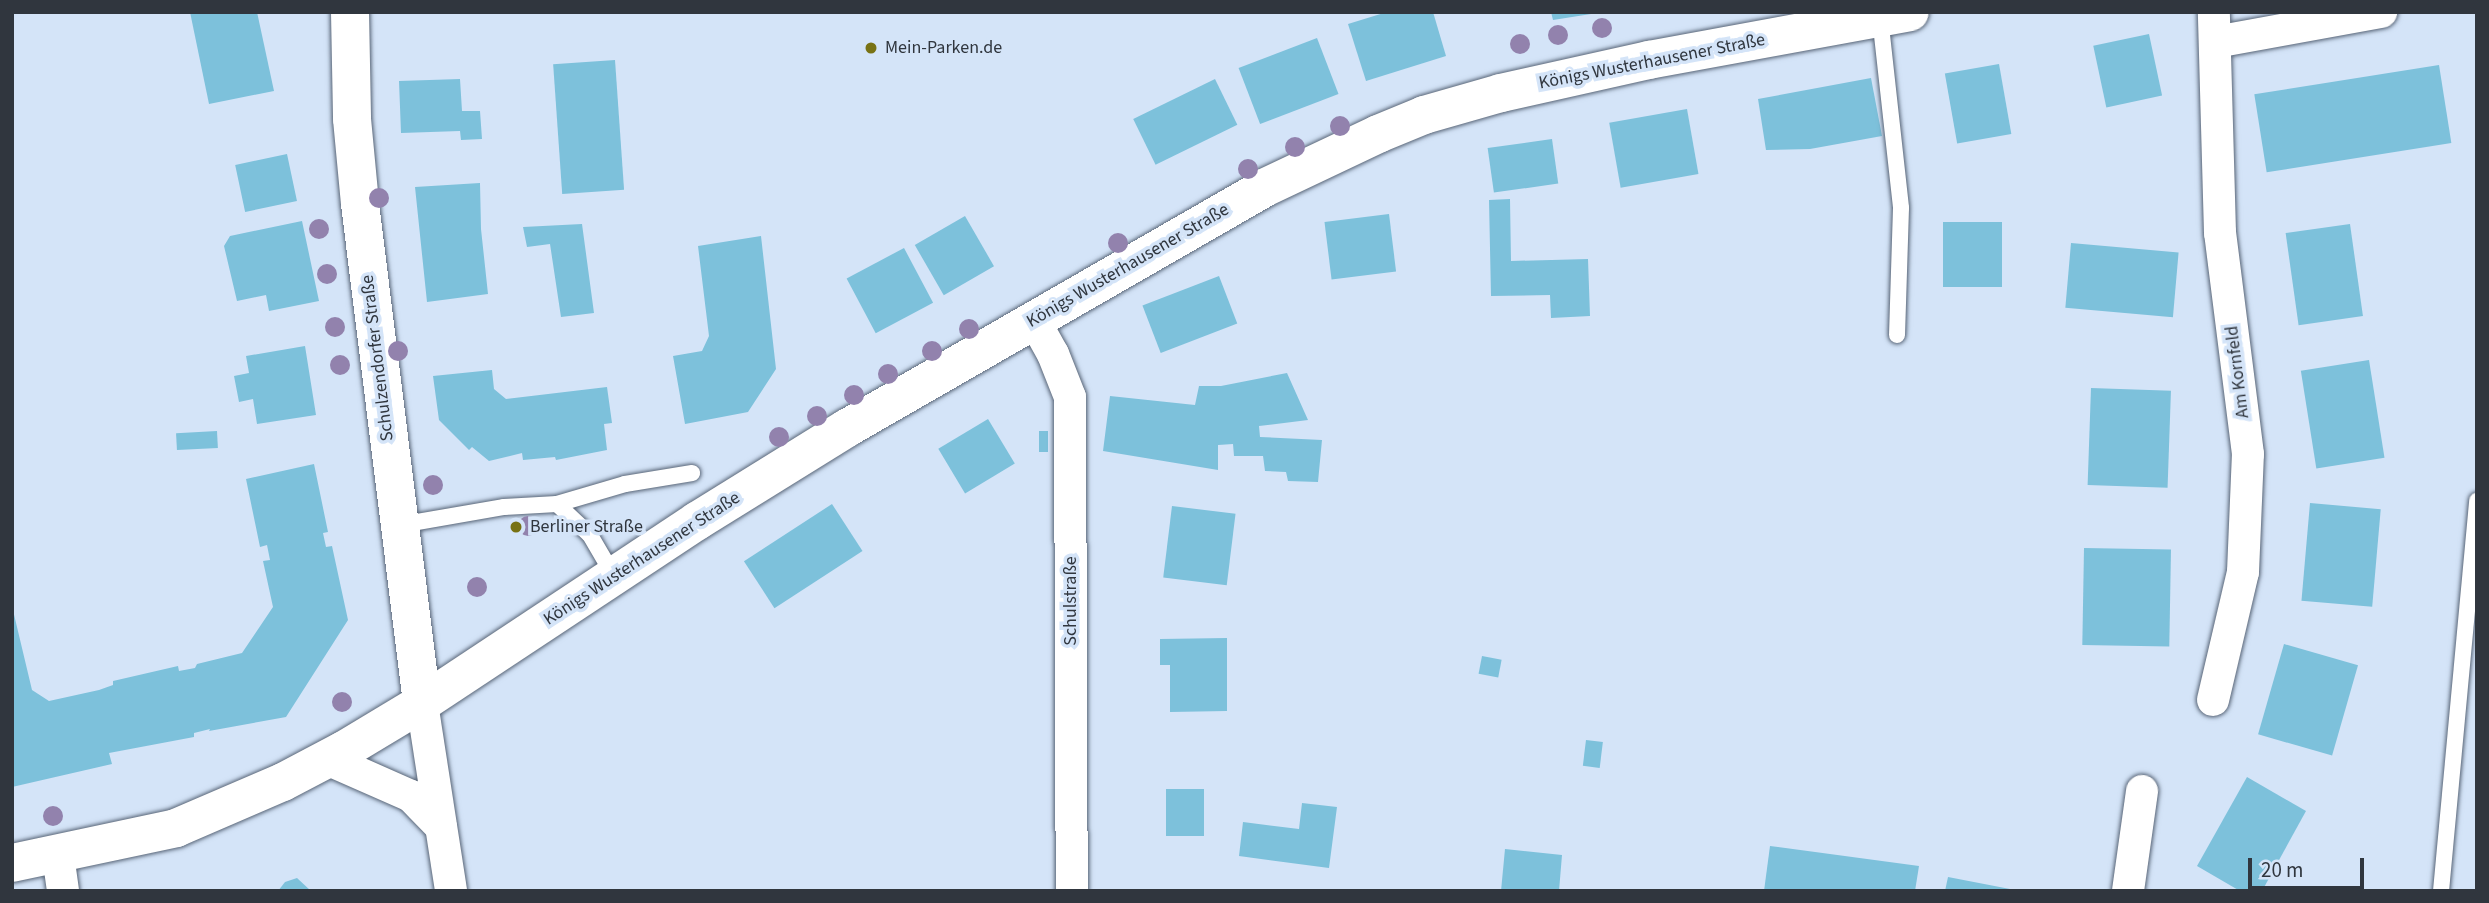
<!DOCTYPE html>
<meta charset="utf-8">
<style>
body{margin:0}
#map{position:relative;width:2489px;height:903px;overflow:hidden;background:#d4e4f8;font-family:"Source Sans 3",sans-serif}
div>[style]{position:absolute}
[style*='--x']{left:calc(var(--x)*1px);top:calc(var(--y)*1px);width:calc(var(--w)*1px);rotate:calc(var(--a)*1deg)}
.building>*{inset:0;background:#7dc1db;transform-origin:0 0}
.roads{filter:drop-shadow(0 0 2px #586577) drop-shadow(0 0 2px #586577)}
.service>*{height:16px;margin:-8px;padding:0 8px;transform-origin:8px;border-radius:8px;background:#fff}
.minor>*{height:32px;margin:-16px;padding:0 16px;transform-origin:16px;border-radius:16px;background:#fff}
.tertiary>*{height:38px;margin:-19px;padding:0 19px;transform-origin:19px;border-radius:19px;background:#fff}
.secondary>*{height:38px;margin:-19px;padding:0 19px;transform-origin:19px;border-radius:19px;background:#fff}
.trees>*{width:20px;height:20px;margin:-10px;border-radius:50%;background:#9282ad}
.dots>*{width:19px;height:19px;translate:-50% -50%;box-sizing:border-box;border:4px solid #d4e4f8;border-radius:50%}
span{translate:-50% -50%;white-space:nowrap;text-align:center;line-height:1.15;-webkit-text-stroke:7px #d4e4f8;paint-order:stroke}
.poi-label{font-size:18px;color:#30363e}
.left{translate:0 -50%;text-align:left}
.street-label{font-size:18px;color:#30363e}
.frame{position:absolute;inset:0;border:14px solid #30363e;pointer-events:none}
.scale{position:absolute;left:2248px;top:858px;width:116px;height:32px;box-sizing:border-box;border:4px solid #30363e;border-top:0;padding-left:9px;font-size:21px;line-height:24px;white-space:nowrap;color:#30363e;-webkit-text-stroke:5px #d4e4f8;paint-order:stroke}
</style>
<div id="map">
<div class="building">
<div style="clip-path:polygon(190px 12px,257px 12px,274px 91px,209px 104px)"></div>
<div style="clip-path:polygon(1387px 12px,1433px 12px,1446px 56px,1366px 81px,1348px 24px)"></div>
<div style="clip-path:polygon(1551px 12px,1590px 12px,1591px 14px,1553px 20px)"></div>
<div style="left:2149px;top:34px;width:63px;height:57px;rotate:78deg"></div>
<div style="left:1317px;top:38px;width:60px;height:84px;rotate:69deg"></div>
<div style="left:615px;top:60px;width:130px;height:62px;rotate:86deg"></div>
<div style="left:1999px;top:64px;width:71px;height:55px;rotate:80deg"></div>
<div style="left:2439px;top:65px;width:79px;height:187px;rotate:81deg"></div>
<div style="clip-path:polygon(1871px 78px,1882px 136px,1810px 149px,1766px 150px,1758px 99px)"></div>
<div style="clip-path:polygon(460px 79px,462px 111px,480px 111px,482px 139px,461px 140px,460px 131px,401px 133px,399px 81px)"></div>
<div style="left:1215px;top:79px;width:51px;height:91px;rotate:64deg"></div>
<div style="left:1687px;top:109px;width:66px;height:79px;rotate:80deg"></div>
<div style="left:1552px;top:139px;width:45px;height:65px;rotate:82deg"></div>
<div style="left:287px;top:154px;width:48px;height:53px;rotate:78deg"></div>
<div style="clip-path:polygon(480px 183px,481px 229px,488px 294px,427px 302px,415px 187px)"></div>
<div style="clip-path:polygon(1510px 199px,1511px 261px,1588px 259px,1590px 316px,1551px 318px,1550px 295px,1491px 296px,1489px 200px)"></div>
<div style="left:1389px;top:214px;width:58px;height:65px;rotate:83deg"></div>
<div style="left:965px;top:216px;width:58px;height:58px;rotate:60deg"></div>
<div style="clip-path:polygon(302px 221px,319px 301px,269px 311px,266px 295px,237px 301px,224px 246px,230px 236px)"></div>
<div style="left:1943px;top:222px;width:59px;height:65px"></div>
<div style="clip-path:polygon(582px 224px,594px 313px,561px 317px,550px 244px,527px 247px,523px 227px)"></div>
<div style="left:2350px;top:224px;width:93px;height:65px;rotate:82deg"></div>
<div style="clip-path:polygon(761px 236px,776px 369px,748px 412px,685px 424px,673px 356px,702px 351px,709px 336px,698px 246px)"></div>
<div style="left:2071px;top:243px;width:108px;height:65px;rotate:5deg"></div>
<div style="left:904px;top:248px;width:62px;height:65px;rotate:62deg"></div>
<div style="left:1219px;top:276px;width:51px;height:82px;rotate:69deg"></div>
<div style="clip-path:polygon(305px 346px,316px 415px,257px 424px,253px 399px,239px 402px,234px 376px,249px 373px,246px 356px)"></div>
<div style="left:2369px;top:360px;width:99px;height:69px;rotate:81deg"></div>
<div style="clip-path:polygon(492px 370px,494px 389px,506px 399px,607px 387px,612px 423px,604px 424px,607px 450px,556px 460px,555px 457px,523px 460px,522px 453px,489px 461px,472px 447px,469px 450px,439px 420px,433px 376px)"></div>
<div style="clip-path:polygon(1287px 373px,1308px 420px,1259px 426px,1260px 437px,1322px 440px,1318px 482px,1288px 481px,1286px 472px,1265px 471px,1263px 456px,1234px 456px,1233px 444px,1218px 445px,1218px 470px,1103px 451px,1110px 396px,1195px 405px,1199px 386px,1221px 386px)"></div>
<div style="left:2091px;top:388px;width:80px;height:97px;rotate:2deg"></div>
<div style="left:988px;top:419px;width:52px;height:58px;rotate:59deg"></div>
<div style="left:217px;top:431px;width:17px;height:41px;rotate:87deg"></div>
<div style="left:1039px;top:431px;width:9px;height:21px"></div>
<div style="clip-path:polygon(314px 464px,328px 532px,323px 533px,326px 547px,332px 546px,348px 620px,286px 717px,209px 731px,210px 729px,194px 733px,194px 737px,109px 753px,112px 764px,12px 787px,12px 606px,32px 690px,49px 701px,99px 690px,113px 685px,113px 681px,178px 666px,179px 671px,195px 668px,197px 664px,242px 653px,273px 607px,263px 561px,270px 560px,267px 545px,260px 547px,246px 479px)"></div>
<div style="left:2310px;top:503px;width:71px;height:98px;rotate:5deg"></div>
<div style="left:832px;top:504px;width:56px;height:105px;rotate:57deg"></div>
<div style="left:1172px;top:506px;width:64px;height:72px;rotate:7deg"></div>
<div style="left:2084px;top:548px;width:87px;height:97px;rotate:1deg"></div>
<div style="clip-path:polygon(1227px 638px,1227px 711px,1170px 712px,1170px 665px,1160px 665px,1160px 639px)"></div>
<div style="left:2284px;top:644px;width:77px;height:94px;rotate:16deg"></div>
<div style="left:1482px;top:656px;width:20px;height:18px;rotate:11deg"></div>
<div style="left:1586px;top:740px;width:17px;height:26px;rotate:7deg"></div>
<div style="clip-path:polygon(2247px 777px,2306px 811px,2262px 891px,2240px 891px,2197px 866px)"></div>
<div style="left:1166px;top:789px;width:38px;height:47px"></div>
<div style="clip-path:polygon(1302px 803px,1337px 807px,1329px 868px,1239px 856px,1243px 822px,1299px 829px)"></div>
<div style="clip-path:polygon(1770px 846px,1919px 866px,1915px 891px,1764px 891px)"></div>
<div style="clip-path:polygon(1505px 849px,1562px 855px,1559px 891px,1501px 891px)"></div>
<div style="clip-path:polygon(1948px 877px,2010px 889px,2009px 891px,1945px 891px)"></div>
<div style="clip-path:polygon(297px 878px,311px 891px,278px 891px,285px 882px)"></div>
</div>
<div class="roads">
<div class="service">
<div style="--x:1880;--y:17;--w:192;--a:83.7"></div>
<div style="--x:1901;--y:208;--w:127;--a:91.8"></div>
<div style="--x:557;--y:504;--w:45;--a:43.2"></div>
<div style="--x:590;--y:535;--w:48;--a:59.7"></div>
<div style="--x:400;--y:525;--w:106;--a:-9.8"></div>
<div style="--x:504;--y:507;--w:53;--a:-3.2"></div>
<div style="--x:557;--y:504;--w:71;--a:-16.4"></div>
<div style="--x:625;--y:484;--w:68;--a:-9.3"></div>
<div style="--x:2441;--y:891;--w:392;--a:-84.7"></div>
</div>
<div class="minor">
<div style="--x:2216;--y:42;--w:168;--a:-10.3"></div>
<div style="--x:1034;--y:320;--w:39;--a:61"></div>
<div style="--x:1053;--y:354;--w:46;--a:68.4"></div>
<div style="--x:1070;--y:397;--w:494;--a:89.8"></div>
<div style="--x:2213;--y:700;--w:131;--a:-76.8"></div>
<div style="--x:2243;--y:572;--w:118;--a:-87.6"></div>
<div style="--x:2248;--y:454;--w:223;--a:-97.2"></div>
<div style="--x:2220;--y:233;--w:221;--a:-91.6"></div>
<div style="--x:422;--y:703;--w:190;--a:81.2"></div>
<div style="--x:327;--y:759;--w:92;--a:23.8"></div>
<div style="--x:411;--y:796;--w:43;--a:45.9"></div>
<div style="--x:58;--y:855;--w:36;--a:82"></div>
<div style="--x:2128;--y:891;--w:101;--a:-82"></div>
</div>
<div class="tertiary">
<div style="--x:350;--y:12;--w:107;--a:88.9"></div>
<div style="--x:352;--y:119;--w:85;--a:84.6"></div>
<div style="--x:360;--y:204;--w:503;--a:82.92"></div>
</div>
<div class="secondary">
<div style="--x:12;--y:863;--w:168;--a:-12"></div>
<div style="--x:176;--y:828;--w:116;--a:-23.3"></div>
<div style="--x:283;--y:782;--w:69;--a:-27.7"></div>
<div style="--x:344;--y:750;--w:91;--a:-31.1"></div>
<div style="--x:422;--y:703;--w:330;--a:-33.5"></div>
<div style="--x:697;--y:521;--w:176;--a:-31.8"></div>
<div style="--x:847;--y:428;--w:481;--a:-29.9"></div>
<div style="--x:1264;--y:188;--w:126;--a:-25.3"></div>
<div style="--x:1378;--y:134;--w:50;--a:-22.4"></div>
<div style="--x:1424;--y:115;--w:80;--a:-15.9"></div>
<div style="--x:1501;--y:93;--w:152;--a:-12.6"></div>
<div style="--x:1649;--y:60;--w:265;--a:-10.4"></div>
</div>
</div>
<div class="trees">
<div style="left:1602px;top:28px"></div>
<div style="left:1558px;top:35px"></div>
<div style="left:1520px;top:44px"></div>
<div style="left:1340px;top:126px"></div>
<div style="left:1295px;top:147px"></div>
<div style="left:1248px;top:169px"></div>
<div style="left:379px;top:198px"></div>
<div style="left:319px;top:229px"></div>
<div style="left:1118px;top:243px"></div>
<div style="left:327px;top:274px"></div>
<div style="left:335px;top:327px"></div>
<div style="left:969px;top:329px"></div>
<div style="left:398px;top:351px"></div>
<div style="left:932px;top:351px"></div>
<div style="left:340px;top:365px"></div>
<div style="left:888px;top:374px"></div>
<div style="left:854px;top:395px"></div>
<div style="left:817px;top:416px"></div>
<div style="left:779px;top:437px"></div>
<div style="left:433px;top:485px"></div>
<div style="left:528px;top:526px"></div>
<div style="left:477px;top:587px"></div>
<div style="left:342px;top:702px"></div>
<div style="left:53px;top:816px"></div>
</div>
<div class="dots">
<div style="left:871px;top:48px;background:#787214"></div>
<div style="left:516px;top:527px;background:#787214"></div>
</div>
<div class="poi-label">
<span class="left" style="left:885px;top:48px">Mein-Parken.de</span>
<span class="left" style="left:530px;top:527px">Berliner Straße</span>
</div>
<div class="street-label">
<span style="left:1652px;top:62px;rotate:-11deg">Königs Wusterhausener Straße</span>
<span style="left:1128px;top:266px;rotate:-30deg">Königs Wusterhausener Straße</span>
<span style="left:378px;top:358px;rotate:-97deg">Schulzendorfer Straße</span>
<span style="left:2238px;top:372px;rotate:-97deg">Am Kornfeld</span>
<span style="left:642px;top:559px;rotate:-33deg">Königs Wusterhausener Straße</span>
<span style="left:1071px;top:601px;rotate:-90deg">Schulstraße</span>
</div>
<div class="frame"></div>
<div class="scale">20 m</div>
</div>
